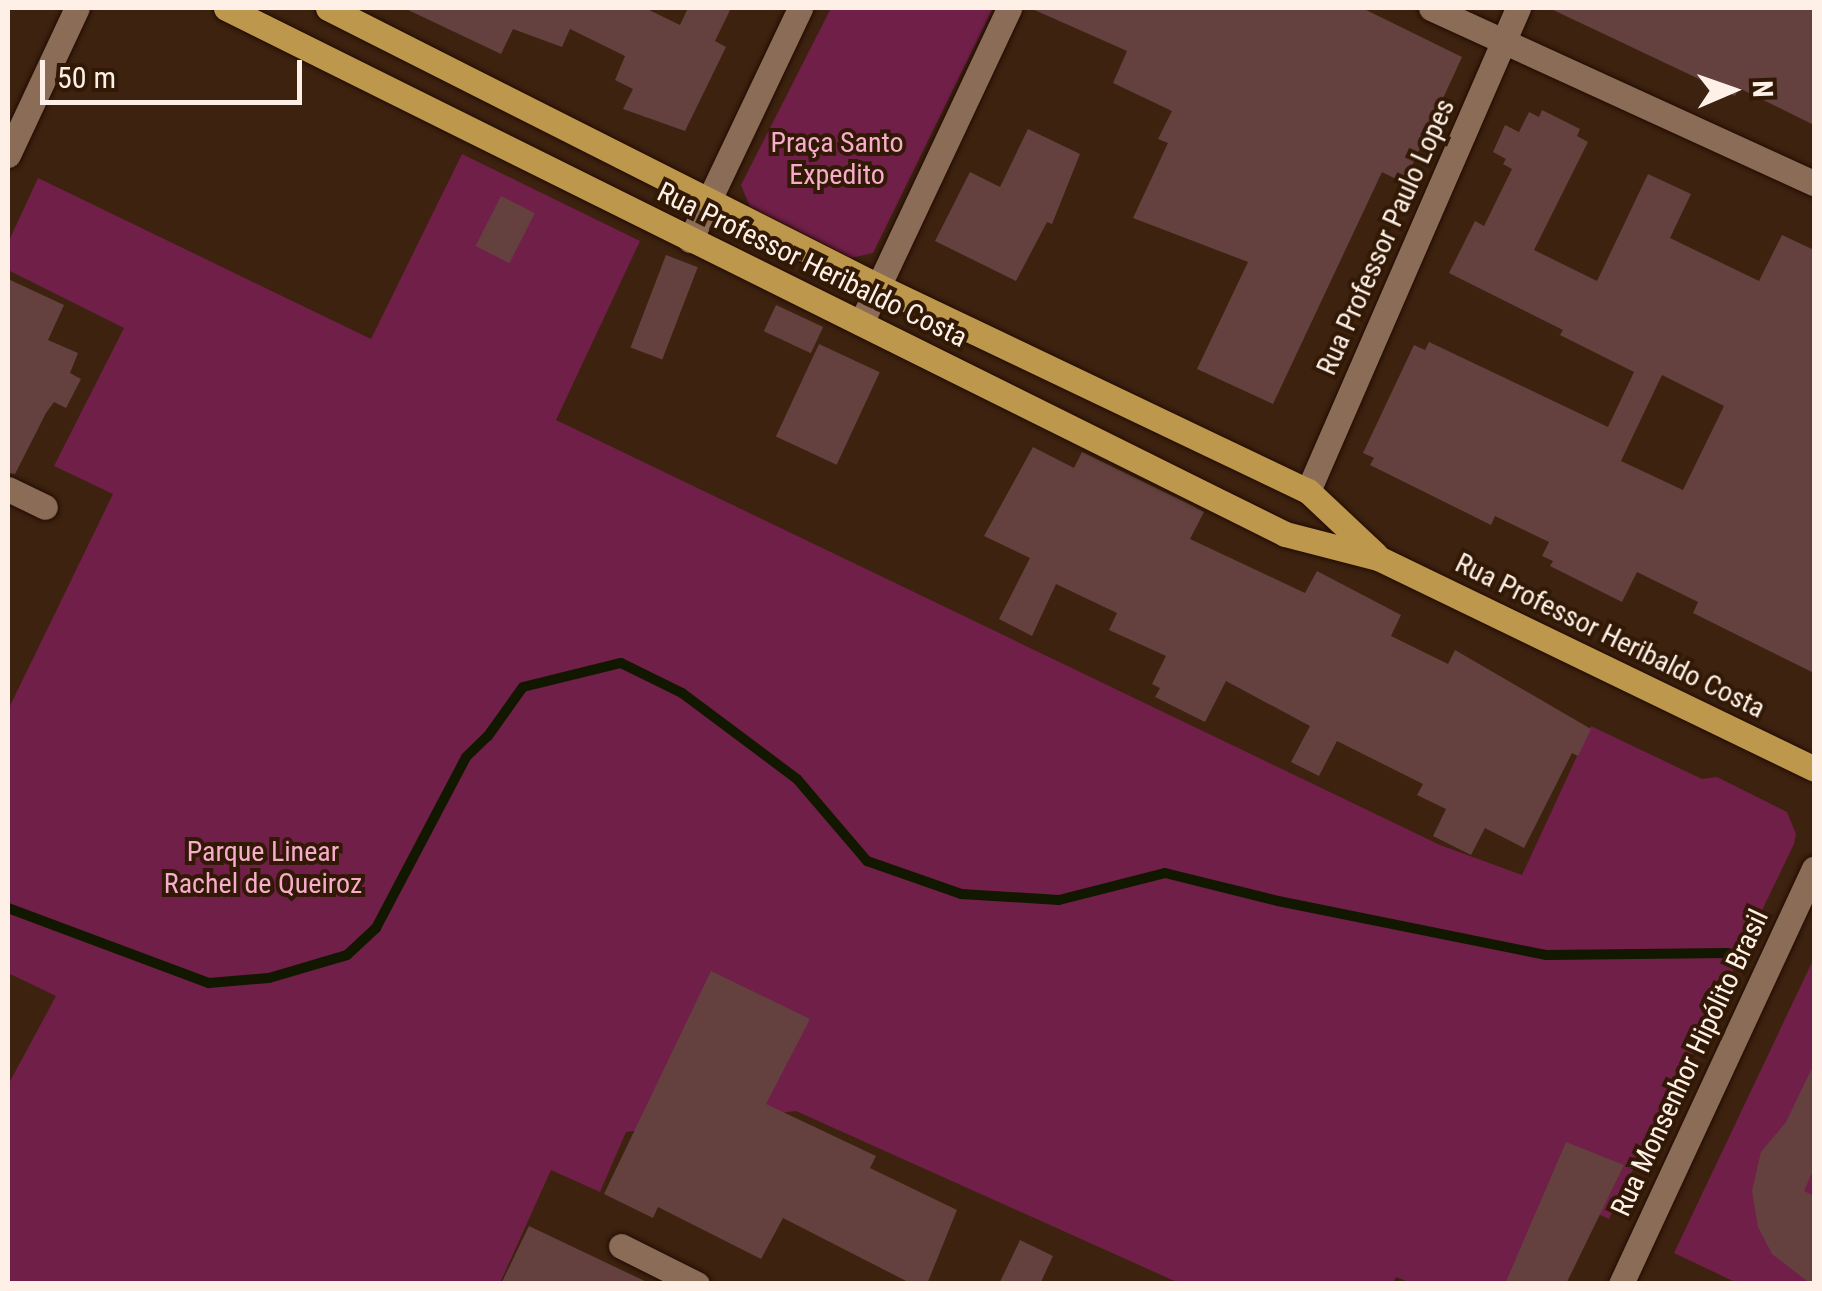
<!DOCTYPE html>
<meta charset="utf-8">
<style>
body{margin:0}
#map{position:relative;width:1822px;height:1291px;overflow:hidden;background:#3c220f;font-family:"Roboto Condensed",sans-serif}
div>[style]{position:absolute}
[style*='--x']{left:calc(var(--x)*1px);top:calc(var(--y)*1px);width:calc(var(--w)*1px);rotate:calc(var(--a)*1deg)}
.green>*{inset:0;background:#701f48}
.stream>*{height:10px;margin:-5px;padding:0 5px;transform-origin:5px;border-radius:5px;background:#121700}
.building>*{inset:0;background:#64413e;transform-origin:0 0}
.roads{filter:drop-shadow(0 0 2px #220b00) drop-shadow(0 0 2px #220b00)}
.minor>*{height:25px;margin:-12.5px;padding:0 12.5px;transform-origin:12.5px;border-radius:12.5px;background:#8a6c57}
.secondary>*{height:25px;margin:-12.5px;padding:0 12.5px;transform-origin:12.5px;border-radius:12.5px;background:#8a6c57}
.primary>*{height:25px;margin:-12.5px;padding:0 12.5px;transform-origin:12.5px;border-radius:12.5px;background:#bc974c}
span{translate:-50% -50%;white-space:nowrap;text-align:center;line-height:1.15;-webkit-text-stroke:8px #311905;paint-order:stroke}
.park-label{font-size:28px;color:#f8accb}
.street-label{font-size:28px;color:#fef0e7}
.frame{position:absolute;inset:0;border:10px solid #fef0e7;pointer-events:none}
.north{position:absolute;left:1682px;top:40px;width:100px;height:100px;-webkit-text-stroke:8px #311905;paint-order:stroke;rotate:88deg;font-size:28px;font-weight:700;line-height:40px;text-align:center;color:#fef0e7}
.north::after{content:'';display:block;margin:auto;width:35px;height:45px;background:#fef0e7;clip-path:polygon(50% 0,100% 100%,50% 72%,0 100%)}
.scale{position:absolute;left:40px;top:60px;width:262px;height:45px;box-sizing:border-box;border:5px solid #fef0e7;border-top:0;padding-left:12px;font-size:30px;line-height:35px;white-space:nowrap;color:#fef0e7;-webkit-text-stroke:8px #311905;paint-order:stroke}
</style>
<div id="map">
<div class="green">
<div style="clip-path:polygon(831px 8px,993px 8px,873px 253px,851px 258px,750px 207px,741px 185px)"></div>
<div style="clip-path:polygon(462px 154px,640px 241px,556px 420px,1440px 845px,1522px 875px,1591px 726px,1702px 779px,1717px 777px,1787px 812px,1796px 834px,1794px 844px,1644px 1156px,1640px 1155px,1609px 1219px,1547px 1191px,1506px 1283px,1411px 1283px,1396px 1277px,1392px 1284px,1179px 1283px,796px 1111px,626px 1132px,600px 1192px,551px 1170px,500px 1283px,8px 1283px,8px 1085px,56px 996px,8px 973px,8px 710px,113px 494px,54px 466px,124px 328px,8px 270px,8px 243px,38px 178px,371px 339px)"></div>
<div style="clip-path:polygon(1814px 958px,1814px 1283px,1737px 1283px,1674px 1253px)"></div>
</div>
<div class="stream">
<div style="--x:8;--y:908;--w:215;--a:20.5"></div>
<div style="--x:209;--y:983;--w:60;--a:-4.8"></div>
<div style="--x:269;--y:978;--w:81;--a:-16.4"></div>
<div style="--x:347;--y:955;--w:40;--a:-43"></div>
<div style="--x:376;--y:928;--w:193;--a:-62.2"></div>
<div style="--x:466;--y:757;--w:30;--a:-44"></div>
<div style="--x:488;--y:736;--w:60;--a:-54.5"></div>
<div style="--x:523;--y:687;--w:101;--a:-13.8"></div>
<div style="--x:621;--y:663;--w:68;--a:26.2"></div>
<div style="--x:682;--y:693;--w:144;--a:36.8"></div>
<div style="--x:797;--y:779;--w:108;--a:49.5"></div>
<div style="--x:867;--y:861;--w:100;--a:19.3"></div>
<div style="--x:961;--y:894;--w:98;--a:3.5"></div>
<div style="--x:1059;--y:900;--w:109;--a:-14.3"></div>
<div style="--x:1165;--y:873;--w:116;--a:13.9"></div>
<div style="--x:1278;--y:901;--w:273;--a:11.4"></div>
<div style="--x:1546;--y:955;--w:182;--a:-0.6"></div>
</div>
<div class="building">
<div style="clip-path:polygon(404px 8px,645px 8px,680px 25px,688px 8px,731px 8px,715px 41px,726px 47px,685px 131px,623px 109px,633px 89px,615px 80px,625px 56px,570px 29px,562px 47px,513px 29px,501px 54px)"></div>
<div style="clip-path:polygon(1030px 8px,1362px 8px,1462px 57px,1404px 183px,1382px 172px,1273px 404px,1197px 369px,1248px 262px,1133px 218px,1168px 143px,1158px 139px,1172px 111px,1113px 83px,1127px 51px)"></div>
<div style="clip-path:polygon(1549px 8px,1814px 8px,1814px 125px,1739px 88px,1735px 96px)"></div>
<div style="clip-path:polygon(evenodd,1542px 110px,1580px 129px,1577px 136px,1588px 142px,1534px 250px,1597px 281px,1648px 174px,1691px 194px,1670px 238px,1759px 281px,1782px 235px,1814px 250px,1814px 673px,1693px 613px,1698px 602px,1637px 572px,1622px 602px,1550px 566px,1553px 561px,1542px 556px,1549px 542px,1495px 516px,1491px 525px,1370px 465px,1374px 458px,1363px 453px,1414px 345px,1425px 350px,1429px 342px,1608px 427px,1634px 372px,1560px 335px,1563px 330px,1449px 273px,1475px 221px,1484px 226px,1512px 169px,1503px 164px,1506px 159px,1493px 152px,1505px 125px,1519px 132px,1529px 112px,1539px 117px,1542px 110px,1662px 375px,1724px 406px,1683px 490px,1621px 461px,1662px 375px)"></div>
<div style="clip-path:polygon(1028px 129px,1080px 154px,1052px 224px,1047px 222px,1016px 281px,935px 241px,970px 172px,1000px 187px)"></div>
<div style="left:501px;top:196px;width:38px;height:56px;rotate:27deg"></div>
<div style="left:666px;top:255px;width:34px;height:99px;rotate:21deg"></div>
<div style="clip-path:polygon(8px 279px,64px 305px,48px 340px,78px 353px,70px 373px,81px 379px,66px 408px,54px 402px,46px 413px,15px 474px,8px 473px)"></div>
<div style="left:776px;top:305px;width:52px;height:29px;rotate:25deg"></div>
<div style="left:819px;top:344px;width:67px;height:102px;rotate:25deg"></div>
<div style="clip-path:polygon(1033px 447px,1074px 468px,1082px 452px,1187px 503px,1204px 512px,1190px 539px,1305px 593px,1317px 571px,1401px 615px,1391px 636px,1448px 664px,1455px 650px,1591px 729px,1578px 756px,1572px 753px,1524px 848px,1485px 828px,1471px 855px,1433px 836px,1446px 809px,1417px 795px,1423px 784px,1337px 741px,1319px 776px,1291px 762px,1310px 726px,1226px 681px,1205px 722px,1155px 697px,1160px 688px,1152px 684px,1166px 656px,1109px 630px,1117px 613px,1056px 584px,1032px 636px,999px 619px,1030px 558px,984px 536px)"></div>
<div style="clip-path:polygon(711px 971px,810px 1019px,766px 1104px,876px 1156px,870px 1168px,957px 1210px,927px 1284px,912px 1284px,783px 1218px,761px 1259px,658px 1207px,653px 1218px,604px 1194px)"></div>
<div style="clip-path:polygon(1814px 1064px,1814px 1168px,1804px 1191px,1814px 1196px,1814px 1284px,1811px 1284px,1772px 1254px,1758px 1227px,1752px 1191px,1761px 1152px,1786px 1122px)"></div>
<div style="clip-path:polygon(1566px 1142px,1624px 1165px,1566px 1284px,1505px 1284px)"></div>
<div style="clip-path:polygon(529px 1226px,651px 1284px,501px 1284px)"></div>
<div style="clip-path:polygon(1020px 1240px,1053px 1256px,1040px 1284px,999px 1284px)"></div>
</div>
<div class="roads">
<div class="minor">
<div style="--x:1431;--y:8;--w:421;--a:24.6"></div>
<div style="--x:8;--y:155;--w:162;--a:-64.9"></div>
<div style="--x:690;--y:240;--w:257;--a:-64.6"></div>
<div style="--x:861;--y:323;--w:348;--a:-64.8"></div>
<div style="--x:8;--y:489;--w:41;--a:25.9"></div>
<div style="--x:1308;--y:491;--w:527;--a:-66.5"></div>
<div style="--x:621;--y:1246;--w:85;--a:26.6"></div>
</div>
<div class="secondary">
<div style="--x:1621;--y:1284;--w:458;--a:-65.1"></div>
</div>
<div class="primary">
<div style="--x:226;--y:8;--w:1182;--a:26.41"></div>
<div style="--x:1285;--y:534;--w:96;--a:14.5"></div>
<div style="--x:1378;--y:558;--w:484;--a:25.8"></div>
<div style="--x:328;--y:8;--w:616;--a:26.81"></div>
<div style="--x:878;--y:286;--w:476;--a:25.5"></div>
<div style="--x:1308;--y:491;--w:92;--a:43.2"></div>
</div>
</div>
<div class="park-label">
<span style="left:837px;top:159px">Praça Santo<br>Expedito</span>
<span style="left:263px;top:868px">Parque Linear<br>Rachel de Queiroz</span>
</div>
<div class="street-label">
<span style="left:1386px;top:237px;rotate:-66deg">Rua Professor Paulo Lopes</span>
<span style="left:812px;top:265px;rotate:26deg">Rua Professor Heribaldo Costa</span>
<span style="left:1610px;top:636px;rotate:26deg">Rua Professor Heribaldo Costa</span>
<span style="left:1690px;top:1063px;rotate:-65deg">Rua Monsenhor Hipólito Brasil</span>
</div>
<div class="frame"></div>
<div class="north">N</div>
<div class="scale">50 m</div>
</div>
